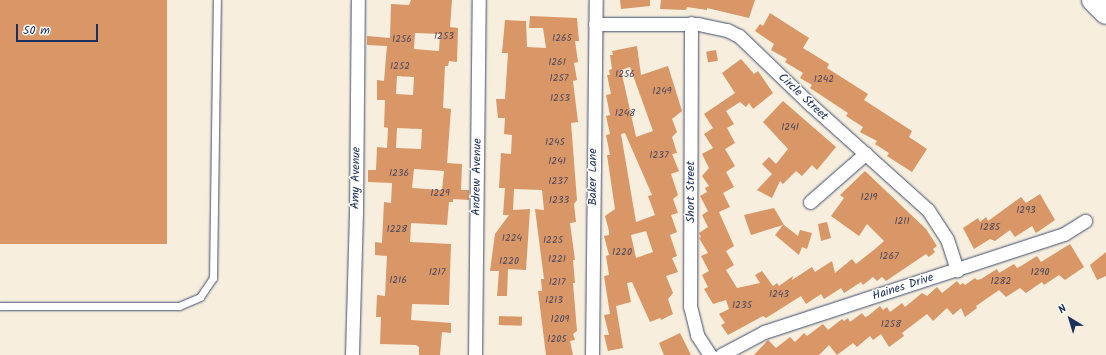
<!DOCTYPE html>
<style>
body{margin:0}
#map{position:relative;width:1106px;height:355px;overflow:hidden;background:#f7eedd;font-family:Kalam,sans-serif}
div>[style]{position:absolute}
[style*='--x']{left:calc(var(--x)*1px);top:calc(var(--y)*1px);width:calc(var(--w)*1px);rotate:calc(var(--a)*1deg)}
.building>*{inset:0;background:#d99667;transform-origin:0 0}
.roads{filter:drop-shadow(0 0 1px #3c4c71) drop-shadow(0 0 1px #3c4c71)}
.service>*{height:7px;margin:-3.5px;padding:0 3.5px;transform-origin:3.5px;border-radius:3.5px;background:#fff}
.minor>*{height:13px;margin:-6.5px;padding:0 6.5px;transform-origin:6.5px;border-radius:6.5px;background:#fff}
.motorway>*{height:22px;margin:-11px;padding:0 11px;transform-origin:11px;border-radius:11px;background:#fff}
span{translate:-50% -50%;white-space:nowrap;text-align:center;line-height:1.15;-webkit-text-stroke:3px #fdfcf7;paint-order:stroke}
.number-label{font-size:10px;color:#4a4960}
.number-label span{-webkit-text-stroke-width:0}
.street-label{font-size:12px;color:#1b2f5e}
.north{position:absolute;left:1050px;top:299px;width:40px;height:40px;-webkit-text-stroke:3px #fdfcf7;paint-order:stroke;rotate:322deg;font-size:11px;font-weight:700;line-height:16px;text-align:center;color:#1b2f5e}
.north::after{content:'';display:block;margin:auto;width:14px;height:18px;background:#1b2f5e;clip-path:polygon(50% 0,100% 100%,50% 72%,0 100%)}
.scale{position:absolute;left:16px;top:24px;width:82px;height:18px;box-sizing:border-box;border:2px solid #1b2f5e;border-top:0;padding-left:5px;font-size:12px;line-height:14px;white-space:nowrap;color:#1b2f5e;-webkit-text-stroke:3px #fdfcf7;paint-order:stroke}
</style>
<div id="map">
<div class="building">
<div style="left:0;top:0;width:167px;height:244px"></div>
<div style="clip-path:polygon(evenodd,411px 0,452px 0,450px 27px,458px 28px,457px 62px,449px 61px,448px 66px,445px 66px,443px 108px,451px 109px,447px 163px,462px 164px,461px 190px,469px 190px,469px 200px,453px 199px,453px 202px,449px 202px,447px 225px,411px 223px,410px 242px,451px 244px,449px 305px,412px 304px,411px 320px,451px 323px,451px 333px,442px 332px,440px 355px,419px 355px,419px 347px,416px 345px,380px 344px,381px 317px,376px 317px,377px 295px,385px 296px,387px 256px,375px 255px,375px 242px,382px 243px,384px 202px,391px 203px,392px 183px,368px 182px,368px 170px,376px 170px,377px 147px,387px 148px,388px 128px,384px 127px,385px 100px,377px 100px,377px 80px,384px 81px,387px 46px,367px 45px,367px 36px,390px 38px,391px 4px,409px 5px,411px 0,415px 33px,440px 34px,439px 51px,414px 49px,415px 33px,411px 0,397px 76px,414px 77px,413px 95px,396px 94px,397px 76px,411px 0,397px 128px,422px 129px,421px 149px,396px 148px,397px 128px,411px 0,414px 169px,444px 171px,442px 190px,412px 188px,414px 169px)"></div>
<div style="clip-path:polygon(620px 0,650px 0,650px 6px,621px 9px)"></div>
<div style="clip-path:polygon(661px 0,755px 0,749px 18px,707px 8px,707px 10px,687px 7px,686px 10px,660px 9px)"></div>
<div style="clip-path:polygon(770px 13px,809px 38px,803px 48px,829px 64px,827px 68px,868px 94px,864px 100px,912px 131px,909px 137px,927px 149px,912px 172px,887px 156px,889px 153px,875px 144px,877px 141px,860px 132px,863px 127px,846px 116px,848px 113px,810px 88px,812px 85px,800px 78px,803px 73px,785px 62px,787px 59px,771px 50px,774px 44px,755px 31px,760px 24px,763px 26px)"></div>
<div style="clip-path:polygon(530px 16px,577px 18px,579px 41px,575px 41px,578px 62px,574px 63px,577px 80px,573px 81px,578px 122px,571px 123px,577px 200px,574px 204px,576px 222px,570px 223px,575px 260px,573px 260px,575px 283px,573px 283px,577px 331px,573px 334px,575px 340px,570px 341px,573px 355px,546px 355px,538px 291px,542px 291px,541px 279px,544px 279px,535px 209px,544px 210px,542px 190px,514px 189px,513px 210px,530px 209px,526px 270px,508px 269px,507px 296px,497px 296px,499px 271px,490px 271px,495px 234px,509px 215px,503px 215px,505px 188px,499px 188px,501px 153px,511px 154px,512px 135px,504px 134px,505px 118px,498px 118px,496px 99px,505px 99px,508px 53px,502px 53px,505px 20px,526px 21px,527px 47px,546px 48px,543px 28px,529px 28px)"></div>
<div style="clip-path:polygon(evenodd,637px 46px,641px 75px,668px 66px,682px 111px,672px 119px,677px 132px,672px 137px,677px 153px,672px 154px,679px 171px,671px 174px,678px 195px,673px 199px,678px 213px,671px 215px,677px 232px,670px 235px,677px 256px,672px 258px,678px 272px,666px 276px,673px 293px,668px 299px,673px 314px,661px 320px,660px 318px,650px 322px,632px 282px,627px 283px,631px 302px,616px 306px,623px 348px,608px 351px,604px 335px,609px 335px,604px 315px,610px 314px,604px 276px,609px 275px,606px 256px,609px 255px,604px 236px,609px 235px,609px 231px,605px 216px,615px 209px,607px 155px,610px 155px,606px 135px,610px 134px,606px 116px,610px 115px,606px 95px,611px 94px,607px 75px,610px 75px,609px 70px,612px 69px,610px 55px,613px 55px,612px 51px,637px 46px,630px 67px,653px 131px,636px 137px,621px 70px,630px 67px,637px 46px,625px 133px,652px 195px,648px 196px,655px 215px,636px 222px,621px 134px,625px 133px,637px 46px,646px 231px,653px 252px,636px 258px,631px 235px,646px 231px)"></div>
<div style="left:716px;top:50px;width:11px;height:10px;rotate:80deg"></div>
<div style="clip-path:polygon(741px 59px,754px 74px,758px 71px,773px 93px,753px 109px,749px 103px,746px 107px,740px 102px,726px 111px,734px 124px,727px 128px,735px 143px,725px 149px,735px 166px,726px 172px,734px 187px,723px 193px,730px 207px,719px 212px,734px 246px,726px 251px,734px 265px,726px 270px,737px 288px,760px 283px,755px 275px,762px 271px,773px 286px,777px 283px,779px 286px,793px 276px,792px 280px,812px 267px,815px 272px,832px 261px,835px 273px,852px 259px,856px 264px,875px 249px,884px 241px,867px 224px,859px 236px,831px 216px,844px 198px,840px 195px,865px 171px,926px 229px,937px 246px,933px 249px,935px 252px,929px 257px,926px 254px,886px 281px,882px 277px,877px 281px,873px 277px,863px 285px,861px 282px,844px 293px,841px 288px,824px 299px,821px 294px,806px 304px,801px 296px,766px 318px,763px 316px,728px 335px,721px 325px,725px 323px,719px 314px,729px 309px,726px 300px,713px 304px,704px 289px,708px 287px,702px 275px,709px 271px,701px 256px,708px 253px,699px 238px,701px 237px,699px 233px,708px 227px,702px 215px,708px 211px,700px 196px,707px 192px,705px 188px,709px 186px,702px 176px,709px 168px,702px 154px,713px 148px,704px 134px,713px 128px,704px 114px,735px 93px,722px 73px)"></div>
<div style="clip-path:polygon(783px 101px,836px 147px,817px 170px,812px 165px,802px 176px,796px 171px,783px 184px,780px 181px,772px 198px,757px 190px,772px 174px,762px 164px,769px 157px,776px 164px,788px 149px,763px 122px)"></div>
<div style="clip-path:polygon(1040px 194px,1055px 220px,1036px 233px,1032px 226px,1015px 237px,1010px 230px,995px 241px,990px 239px,974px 249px,963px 228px,978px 218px,980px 222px,986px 217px,988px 221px,1021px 197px,1026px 203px)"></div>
<div style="clip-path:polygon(774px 208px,784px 225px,798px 236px,800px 230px,812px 233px,807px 249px,802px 247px,799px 255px,775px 235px,783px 225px,751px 235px,744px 215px)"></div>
<div style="clip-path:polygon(827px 222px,831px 238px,821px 241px,818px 224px)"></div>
<div style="clip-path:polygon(1070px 244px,1084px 267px,1065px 280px,1059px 275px,1044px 285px,1042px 282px,1026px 293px,1020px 288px,1006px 297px,999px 290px,976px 306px,977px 308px,965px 317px,961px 308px,953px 315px,947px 308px,933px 321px,927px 314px,902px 333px,904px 336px,889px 347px,881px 334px,873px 340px,870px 336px,857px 347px,853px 343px,837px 355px,829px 345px,819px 355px,754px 355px,768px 340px,776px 348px,790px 337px,795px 342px,804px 333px,807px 336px,823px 324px,828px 330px,842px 319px,844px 321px,848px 318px,850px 322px,862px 313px,865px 317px,868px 316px,880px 306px,883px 310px,887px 307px,890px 312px,902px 303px,905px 307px,922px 293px,927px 296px,937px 287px,942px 293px,957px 281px,960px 285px,963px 283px,965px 285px,975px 278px,977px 280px,981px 279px,997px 269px,999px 273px,1014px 264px,1017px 268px,1021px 266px,1037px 256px,1041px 262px)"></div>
<div style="clip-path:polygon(1106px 252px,1106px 276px,1097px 280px,1090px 265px)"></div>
<div style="left:499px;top:316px;width:23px;height:9px;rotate:2deg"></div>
<div style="clip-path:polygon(680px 333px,691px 355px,664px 355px,659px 343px)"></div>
</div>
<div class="roads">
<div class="service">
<div style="--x:0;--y:306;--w:179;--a:0"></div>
<div style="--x:179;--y:306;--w:23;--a:-23"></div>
<div style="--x:200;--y:297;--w:23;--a:-56"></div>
<div style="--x:213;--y:278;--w:278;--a:-89.2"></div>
</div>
<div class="minor">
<div style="--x:691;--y:23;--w:283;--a:90.2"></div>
<div style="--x:690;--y:306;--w:30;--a:76"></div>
<div style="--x:697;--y:335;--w:24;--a:57"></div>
<div style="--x:595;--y:24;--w:103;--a:0"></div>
<div style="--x:698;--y:24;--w:30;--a:12"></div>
<div style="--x:727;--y:30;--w:13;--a:27"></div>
<div style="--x:739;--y:36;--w:100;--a:43.8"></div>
<div style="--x:811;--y:105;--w:157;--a:41.9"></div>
<div style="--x:928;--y:210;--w:35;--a:57"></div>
<div style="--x:947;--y:239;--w:33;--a:72"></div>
<div style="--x:810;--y:202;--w:74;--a:-41.2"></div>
<div style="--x:352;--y:355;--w:144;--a:-88.4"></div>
<div style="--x:356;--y:211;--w:211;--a:-89.5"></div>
<div style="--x:475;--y:355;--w:355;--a:-89.4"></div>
<div style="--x:592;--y:355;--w:355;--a:-89.4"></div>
<div style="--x:721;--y:355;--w:49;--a:-28.1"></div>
<div style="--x:764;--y:332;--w:316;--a:-18.1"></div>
<div style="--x:1064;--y:234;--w:25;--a:-32"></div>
</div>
<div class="motorway">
<div style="--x:1093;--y:0;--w:18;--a:45"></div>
</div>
</div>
<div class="number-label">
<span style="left:444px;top:37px">1253</span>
<span style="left:562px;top:39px">1265</span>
<span style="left:402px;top:40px">1256</span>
<span style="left:557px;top:63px">1261</span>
<span style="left:400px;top:67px">1252</span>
<span style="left:625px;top:75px">1256</span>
<span style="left:559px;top:79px">1257</span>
<span style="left:824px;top:80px">1242</span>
<span style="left:662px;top:92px">1249</span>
<span style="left:560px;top:99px">1253</span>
<span style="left:625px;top:114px">1248</span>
<span style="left:790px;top:128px">1241</span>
<span style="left:555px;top:143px">1245</span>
<span style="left:659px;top:156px">1237</span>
<span style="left:557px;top:162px">1241</span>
<span style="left:399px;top:174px">1236</span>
<span style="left:558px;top:182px">1237</span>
<span style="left:440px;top:194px">1229</span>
<span style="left:869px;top:198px">1219</span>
<span style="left:559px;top:201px">1233</span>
<span style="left:1026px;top:211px">1293</span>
<span style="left:902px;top:222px">1211</span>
<span style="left:990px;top:228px">1285</span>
<span style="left:397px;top:230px">1228</span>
<span style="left:512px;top:239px">1224</span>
<span style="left:553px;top:241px">1225</span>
<span style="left:622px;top:253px">1220</span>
<span style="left:889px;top:257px">1267</span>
<span style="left:557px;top:260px">1221</span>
<span style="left:509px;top:262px">1220</span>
<span style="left:437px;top:273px">1217</span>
<span style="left:1040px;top:273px">1290</span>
<span style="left:398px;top:281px">1216</span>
<span style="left:1001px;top:282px">1282</span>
<span style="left:557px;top:283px">1217</span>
<span style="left:779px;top:295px">1243</span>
<span style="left:554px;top:301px">1213</span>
<span style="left:742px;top:306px">1235</span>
<span style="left:560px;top:320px">1209</span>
<span style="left:891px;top:325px">1258</span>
<span style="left:557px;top:340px">1205</span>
</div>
<div class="street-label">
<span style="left:803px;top:97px;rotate:43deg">Circle Street</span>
<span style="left:477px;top:177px;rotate:-89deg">Andrew Avenue</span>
<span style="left:593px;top:177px;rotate:-90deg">Baker Lane</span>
<span style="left:356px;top:178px;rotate:-89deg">Amy Avenue</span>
<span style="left:691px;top:192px;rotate:-90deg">Short Street</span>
<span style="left:903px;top:287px;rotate:-18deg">Haines Drive</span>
</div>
<div class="north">N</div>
<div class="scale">50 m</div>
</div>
